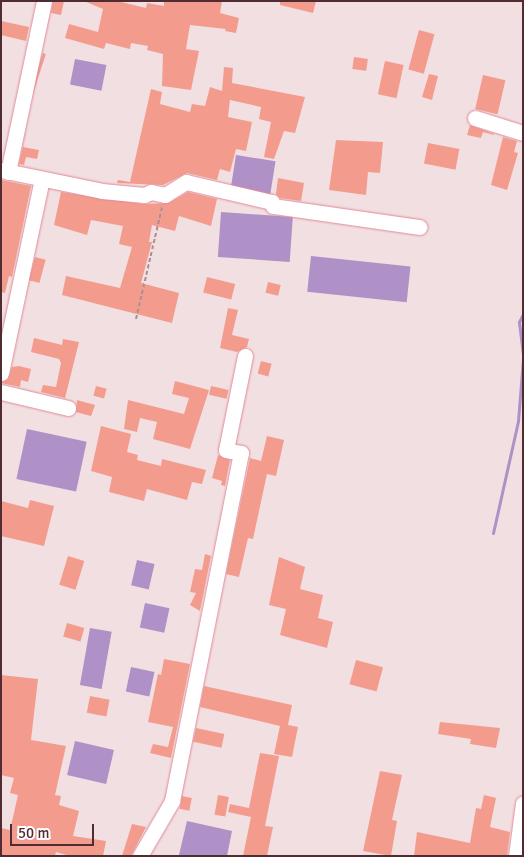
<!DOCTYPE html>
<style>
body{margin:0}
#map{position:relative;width:524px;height:857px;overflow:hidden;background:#f2dfe1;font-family:Signika,sans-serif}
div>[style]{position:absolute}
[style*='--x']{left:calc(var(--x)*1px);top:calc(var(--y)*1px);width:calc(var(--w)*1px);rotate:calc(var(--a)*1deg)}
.water>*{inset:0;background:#af90c7;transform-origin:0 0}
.stream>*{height:3px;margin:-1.5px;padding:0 1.5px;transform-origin:1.5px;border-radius:1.5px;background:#af90c7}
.building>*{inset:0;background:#f39c8e;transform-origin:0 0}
.path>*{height:2px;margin-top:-1px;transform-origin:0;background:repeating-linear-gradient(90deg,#a98e92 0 4px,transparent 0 6.5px)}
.roads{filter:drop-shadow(0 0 1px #e18a98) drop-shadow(0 0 1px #e18a98)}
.minor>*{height:15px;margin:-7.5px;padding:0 7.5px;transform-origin:7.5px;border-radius:7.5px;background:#fff}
span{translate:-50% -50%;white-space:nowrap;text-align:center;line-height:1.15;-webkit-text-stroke:4px #fff;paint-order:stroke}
.frame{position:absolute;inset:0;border:2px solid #502c32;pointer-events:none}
.scale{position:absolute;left:10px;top:824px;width:84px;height:22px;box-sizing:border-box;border:2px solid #502c32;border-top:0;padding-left:6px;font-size:15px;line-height:18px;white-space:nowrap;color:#502c32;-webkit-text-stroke:4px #fff;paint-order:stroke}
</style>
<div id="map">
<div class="water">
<div style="left:75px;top:59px;width:32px;height:26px;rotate:11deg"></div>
<div style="left:236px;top:155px;width:40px;height:37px;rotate:9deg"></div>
<div style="left:221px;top:212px;width:72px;height:45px;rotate:4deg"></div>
<div style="left:311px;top:256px;width:100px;height:36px;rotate:6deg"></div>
<div style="left:27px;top:429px;width:61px;height:51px;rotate:12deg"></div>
<div style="left:137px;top:560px;width:18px;height:26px;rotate:13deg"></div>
<div style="left:145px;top:603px;width:25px;height:25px;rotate:12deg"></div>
<div style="left:90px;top:628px;width:22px;height:58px;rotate:10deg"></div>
<div style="left:131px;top:667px;width:24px;height:25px;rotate:12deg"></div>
<div style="left:75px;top:741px;width:40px;height:35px;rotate:13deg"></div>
<div style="clip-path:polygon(187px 821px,232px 831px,227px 856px,179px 855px)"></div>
</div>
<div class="stream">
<div style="--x:523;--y:258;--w:9;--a:90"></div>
<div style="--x:523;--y:314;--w:9;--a:117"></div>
<div style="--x:519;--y:322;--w:31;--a:83"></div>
<div style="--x:493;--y:533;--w:115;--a:-77.4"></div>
<div style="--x:518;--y:421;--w:62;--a:-85.4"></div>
</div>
<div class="building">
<div style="clip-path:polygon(53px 1px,64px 1px,61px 15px,51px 13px)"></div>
<div style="clip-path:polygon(84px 1px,117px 1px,146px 8px,147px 3px,164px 6px,164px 1px,222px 1px,220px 13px,239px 18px,236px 33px,225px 31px,226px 29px,190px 25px,186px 49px,199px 51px,191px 90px,162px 86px,163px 54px,147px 50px,148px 46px,131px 43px,130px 49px,106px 43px,104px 49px,65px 38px,69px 24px,98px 32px,103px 9px)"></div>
<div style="clip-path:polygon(280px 1px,316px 1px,313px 13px,280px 5px)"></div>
<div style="clip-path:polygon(1px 21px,29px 27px,26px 41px,1px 35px)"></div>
<div style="left:419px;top:30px;width:16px;height:41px;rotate:15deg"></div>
<div style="left:43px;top:53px;width:3px;height:62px;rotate:18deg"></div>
<div style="left:354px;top:57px;width:14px;height:12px;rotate:8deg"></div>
<div style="left:385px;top:61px;width:19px;height:34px;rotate:12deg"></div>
<div style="clip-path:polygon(224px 67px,233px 68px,232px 83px,305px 97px,295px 133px,284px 131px,274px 159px,264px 157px,271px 122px,259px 119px,261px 107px,230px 100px,228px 117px,252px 122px,246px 151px,236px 149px,230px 172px,220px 169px,217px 180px,187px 173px,163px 185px,117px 183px,118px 180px,130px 182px,151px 89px,162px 92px,160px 104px,190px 112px,192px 104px,205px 106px,210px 87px,222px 91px)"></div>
<div style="clip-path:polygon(429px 74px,438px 76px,432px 100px,422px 97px)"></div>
<div style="left:483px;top:75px;width:23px;height:35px;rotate:13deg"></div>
<div style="clip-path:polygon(470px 125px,494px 134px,494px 135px,483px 132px,481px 138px,467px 135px)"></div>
<div style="clip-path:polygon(26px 134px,23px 147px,39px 150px,37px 159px,26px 157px,24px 165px,19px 164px,26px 133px)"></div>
<div style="clip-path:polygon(503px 137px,517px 141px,514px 152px,518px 153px,507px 190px,491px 185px)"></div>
<div style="clip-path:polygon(336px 140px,383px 142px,380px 173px,368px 172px,366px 195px,329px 190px)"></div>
<div style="left:428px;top:143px;width:32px;height:21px;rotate:11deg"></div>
<div style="clip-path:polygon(278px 178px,304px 183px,301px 201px,280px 198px,276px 194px)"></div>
<div style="clip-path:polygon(1px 180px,31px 186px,12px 277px,9px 276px,5px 293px,1px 292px)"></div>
<div style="clip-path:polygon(61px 192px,143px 204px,169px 203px,188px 192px,217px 199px,211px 226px,179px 216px,175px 231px,152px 225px,149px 242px,152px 242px,141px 283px,179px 293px,172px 323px,62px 295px,66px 276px,120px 288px,132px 247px,119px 244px,123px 226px,91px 220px,87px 235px,54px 225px)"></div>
<div style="left:35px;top:257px;width:11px;height:24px;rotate:15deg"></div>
<div style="left:207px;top:277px;width:29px;height:16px;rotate:14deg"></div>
<div style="left:268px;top:282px;width:13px;height:11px;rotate:13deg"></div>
<div style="clip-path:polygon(228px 308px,238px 310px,232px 335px,249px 339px,247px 347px,237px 352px,220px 348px)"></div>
<div style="clip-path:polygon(34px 338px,62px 345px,63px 339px,79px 342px,65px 398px,41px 392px,43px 385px,56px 387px,61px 363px,59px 359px,31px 352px)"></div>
<div style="left:261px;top:361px;width:11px;height:13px;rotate:15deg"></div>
<div style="clip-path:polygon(19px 366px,31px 369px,28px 382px,21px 380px,20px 387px,1px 383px,8px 379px,12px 367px)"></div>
<div style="clip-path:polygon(175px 381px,209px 390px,190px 449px,153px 439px,157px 422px,140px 418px,137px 432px,124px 429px,128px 400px,184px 414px,189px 398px,172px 394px)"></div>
<div style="left:96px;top:386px;width:11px;height:10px;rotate:15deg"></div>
<div style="left:211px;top:386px;width:18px;height:9px;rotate:13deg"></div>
<div style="clip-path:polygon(77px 400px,95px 405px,91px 416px,76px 412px)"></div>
<div style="clip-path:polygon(101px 426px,131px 434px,127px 452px,138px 455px,137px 460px,161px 466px,162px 459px,206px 470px,202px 484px,192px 482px,187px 500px,147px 489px,144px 501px,109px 492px,112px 477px,91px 471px)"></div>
<div style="clip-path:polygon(267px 436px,284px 440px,276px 476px,267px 474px,253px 539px,248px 538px,239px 577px,226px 574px,250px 458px,261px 461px)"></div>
<div style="clip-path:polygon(218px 455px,230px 460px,225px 486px,221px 485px,222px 481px,212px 478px)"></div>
<div style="clip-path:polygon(30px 500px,54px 506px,44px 546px,1px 536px,1px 501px,28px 508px)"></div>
<div style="clip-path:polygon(205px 554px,211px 556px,200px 611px,190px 605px,196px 593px,190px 592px,195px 569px,202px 570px)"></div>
<div style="left:68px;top:556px;width:17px;height:30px;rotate:17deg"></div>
<div style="clip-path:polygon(279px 557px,305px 567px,300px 589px,323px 595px,318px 618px,333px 622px,327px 648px,280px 635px,286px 609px,269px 605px)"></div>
<div style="left:67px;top:623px;width:18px;height:14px;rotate:16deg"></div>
<div style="clip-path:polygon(164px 659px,190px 664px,171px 758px,150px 753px,153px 744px,168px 747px,173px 727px,148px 722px,158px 674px,161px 675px)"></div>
<div style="left:356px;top:660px;width:28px;height:25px;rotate:15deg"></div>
<div style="clip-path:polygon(1px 675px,38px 679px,31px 740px,66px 746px,55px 795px,61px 796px,59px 805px,79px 811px,73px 836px,106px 841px,103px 856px,70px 856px,56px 852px,55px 856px,1px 856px,1px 828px,10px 830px,18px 795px,10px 793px,14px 778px,1px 775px)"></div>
<div style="clip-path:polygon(204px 686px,292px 705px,288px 725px,298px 727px,292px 757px,274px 754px,280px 726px,200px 707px)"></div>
<div style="left:90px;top:696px;width:20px;height:17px;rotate:11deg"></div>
<div style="clip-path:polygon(440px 722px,500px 728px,496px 748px,470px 744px,471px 739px,438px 734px)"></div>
<div style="left:196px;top:728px;width:29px;height:14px;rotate:12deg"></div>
<div style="clip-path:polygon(260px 753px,279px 756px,265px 826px,273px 827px,267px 856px,243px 856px,251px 817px,228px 812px,230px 804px,249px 808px)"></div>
<div style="clip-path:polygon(380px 771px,402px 775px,392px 820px,397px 821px,391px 856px,363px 851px)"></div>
<div style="left:218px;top:795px;width:11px;height:20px;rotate:10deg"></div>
<div style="clip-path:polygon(484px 795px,496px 798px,490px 827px,510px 832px,507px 856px,414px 856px,417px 832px,470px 843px,476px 808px,481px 809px)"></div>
<div style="left:182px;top:796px;width:10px;height:13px;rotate:11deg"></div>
<div style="clip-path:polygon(132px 824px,146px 827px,131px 856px,122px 856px)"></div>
</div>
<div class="path">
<div style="--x:136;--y:319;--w:115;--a:-76.9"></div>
</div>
<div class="roads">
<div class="minor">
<div style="--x:475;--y:118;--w:50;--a:17.4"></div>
<div style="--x:1;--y:170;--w:103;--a:11.7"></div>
<div style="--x:102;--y:191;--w:42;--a:5.4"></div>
<div style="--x:144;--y:195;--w:8;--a:-23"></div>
<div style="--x:151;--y:192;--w:14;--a:12"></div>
<div style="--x:165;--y:195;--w:25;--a:-32"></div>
<div style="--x:186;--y:182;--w:88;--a:13.1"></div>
<div style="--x:272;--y:202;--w:4;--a:76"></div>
<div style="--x:273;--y:206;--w:148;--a:8.2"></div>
<div style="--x:8;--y:172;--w:175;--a:-78.1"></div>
<div style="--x:1;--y:373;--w:198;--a:-78.1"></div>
<div style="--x:1;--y:392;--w:69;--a:13.4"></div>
<div style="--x:140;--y:856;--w:64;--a:-59.8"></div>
<div style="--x:172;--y:801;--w:355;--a:-78.8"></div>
<div style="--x:241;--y:453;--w:15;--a:-169"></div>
<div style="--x:226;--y:450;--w:96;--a:-78.6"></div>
<div style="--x:516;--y:856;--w:53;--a:-82.5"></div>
</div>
</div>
<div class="frame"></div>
<div class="scale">50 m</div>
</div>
